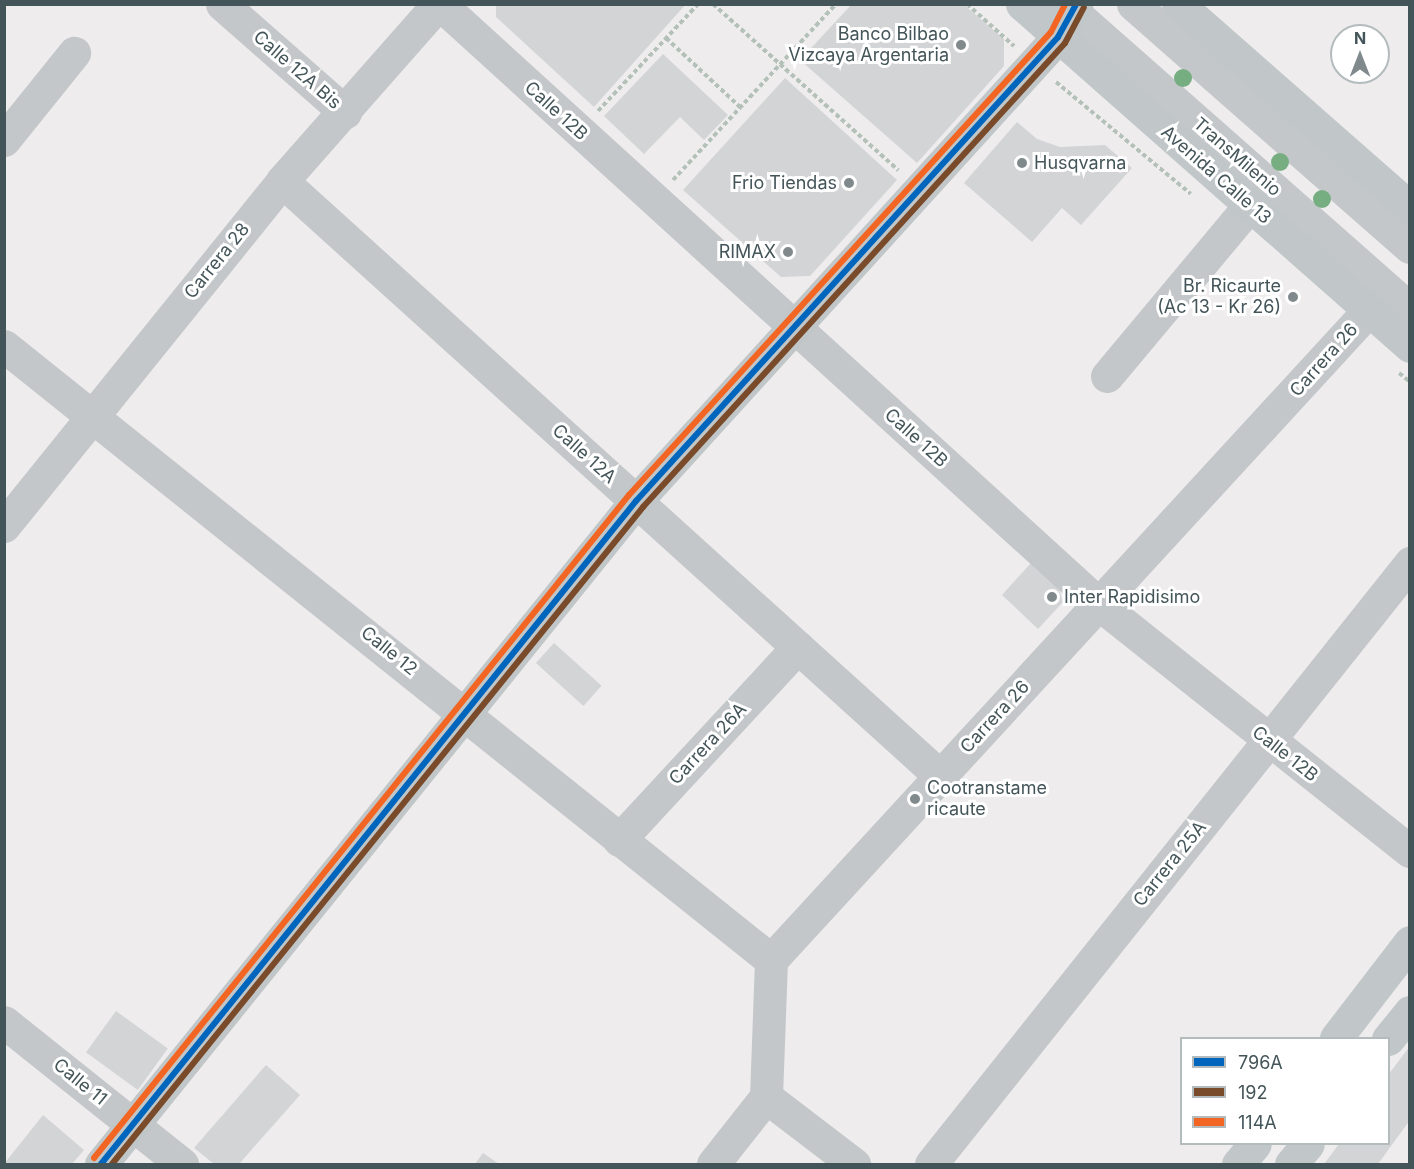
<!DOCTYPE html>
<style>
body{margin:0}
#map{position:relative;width:1414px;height:1169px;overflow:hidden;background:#eeeced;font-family:Inter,sans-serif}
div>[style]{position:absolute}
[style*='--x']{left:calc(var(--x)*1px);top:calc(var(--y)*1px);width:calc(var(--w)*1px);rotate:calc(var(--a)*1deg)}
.building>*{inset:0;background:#d3d4d6;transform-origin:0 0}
.path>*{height:4px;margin-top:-2px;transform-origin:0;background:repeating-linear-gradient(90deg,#b3c1b9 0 4.5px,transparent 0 7.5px)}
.minor>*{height:33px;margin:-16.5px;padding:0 16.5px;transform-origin:16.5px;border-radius:16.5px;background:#c4c7c9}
.major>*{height:33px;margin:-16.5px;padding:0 16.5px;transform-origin:16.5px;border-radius:16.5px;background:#c1c7c8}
.bus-1>*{height:6px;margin:-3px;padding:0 3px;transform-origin:3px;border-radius:3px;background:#0065bd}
.bus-2>*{height:6px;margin:-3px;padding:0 3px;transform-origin:3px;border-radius:3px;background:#7a4b2a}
.bus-3>*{height:6px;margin:-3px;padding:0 3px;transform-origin:3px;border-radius:3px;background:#f26522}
.trees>*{width:18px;height:18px;margin:-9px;border-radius:50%;background:#76ae82}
.dots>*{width:16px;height:16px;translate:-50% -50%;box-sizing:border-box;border:3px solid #fff;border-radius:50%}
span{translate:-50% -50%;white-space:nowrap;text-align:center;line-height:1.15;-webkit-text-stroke:6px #fff;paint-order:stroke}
.poi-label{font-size:18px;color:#445559}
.right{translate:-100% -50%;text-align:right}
.left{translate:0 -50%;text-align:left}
.street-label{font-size:18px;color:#445559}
.frame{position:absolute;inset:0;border:6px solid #445559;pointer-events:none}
.legend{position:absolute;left:1180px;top:1037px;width:210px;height:108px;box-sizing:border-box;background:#fff;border:2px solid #b4bbbd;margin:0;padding:8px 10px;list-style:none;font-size:18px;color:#445559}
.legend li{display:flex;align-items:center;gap:12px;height:30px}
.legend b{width:30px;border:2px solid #b4bbbd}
.north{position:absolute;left:1330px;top:24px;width:60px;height:60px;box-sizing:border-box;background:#fff;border:2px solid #b4bbbd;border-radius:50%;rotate:0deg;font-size:16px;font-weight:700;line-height:24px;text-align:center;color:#445559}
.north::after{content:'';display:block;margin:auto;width:21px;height:27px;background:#808a8d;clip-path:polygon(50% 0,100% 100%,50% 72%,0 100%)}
</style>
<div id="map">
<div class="building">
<div style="clip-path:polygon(496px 4px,686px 4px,594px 107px,496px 17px)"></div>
<div style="clip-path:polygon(852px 4px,963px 4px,1004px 39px,1004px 66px,917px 163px,800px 60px)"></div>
<div style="clip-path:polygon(663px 54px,728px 115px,704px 140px,680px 117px,644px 154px,604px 116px)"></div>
<div style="clip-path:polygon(785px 78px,897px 180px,810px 276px,781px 277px,683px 190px)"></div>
<div style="clip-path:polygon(1017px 122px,1037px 139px,1060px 147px,1105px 145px,1132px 168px,1081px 225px,1062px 208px,1032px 242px,964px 183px)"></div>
<div style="clip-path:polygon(1031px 563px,1059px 589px,1063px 602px,1038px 629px,1002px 595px)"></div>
<div style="left:554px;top:643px;width:64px;height:27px;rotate:42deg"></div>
<div style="left:116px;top:1011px;width:64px;height:51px;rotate:36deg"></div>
<div style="clip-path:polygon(1410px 1046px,1410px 1120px,1378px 1164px,1324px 1164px,1339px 1144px,1388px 1144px,1388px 1075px)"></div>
<div style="clip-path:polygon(266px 1065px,300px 1095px,239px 1164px,214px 1164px,194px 1148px)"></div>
<div style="clip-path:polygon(43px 1115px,84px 1150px,72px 1164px,4px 1164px)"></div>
<div style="clip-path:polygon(483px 1153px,499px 1164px,475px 1164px)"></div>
</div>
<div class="path">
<div style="--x:713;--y:4;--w:249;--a:41.9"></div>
<div style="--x:967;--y:4;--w:63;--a:41.8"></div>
<div style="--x:666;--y:38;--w:103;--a:43"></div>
<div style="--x:1056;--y:82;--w:175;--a:39.7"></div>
<div style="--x:598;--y:111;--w:146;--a:-46.9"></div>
<div style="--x:673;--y:180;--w:240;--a:-47.2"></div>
<div style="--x:1399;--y:373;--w:14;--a:39"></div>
</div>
<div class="minor">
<div style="--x:222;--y:4;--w:164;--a:41.3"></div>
<div style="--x:440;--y:4;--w:891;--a:42.32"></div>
<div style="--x:1099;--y:604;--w:397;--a:38.5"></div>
<div style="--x:1064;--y:4;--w:461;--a:41.4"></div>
<div style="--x:1133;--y:4;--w:368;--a:41.3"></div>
<div style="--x:4;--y:140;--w:112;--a:-51.2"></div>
<div style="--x:282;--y:181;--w:887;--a:42.12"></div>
<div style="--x:4;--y:346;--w:982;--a:38.68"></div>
<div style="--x:1107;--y:376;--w:223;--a:-50.1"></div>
<div style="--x:4;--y:526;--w:443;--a:-51.1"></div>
<div style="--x:282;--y:181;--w:236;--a:-48.6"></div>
<div style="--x:619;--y:840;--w:263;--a:-47.2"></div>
<div style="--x:4;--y:1022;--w:228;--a:38.6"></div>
<div style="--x:766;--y:1097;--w:111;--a:37.3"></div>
<div style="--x:713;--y:1164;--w:85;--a:-51.7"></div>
<div style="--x:766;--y:1097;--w:137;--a:-87.9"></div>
<div style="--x:771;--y:960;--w:883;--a:-47.39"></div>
<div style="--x:931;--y:1164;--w:769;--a:-51.44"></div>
</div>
<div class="major">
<div style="--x:1022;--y:4;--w:517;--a:41.39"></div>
<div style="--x:1178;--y:4;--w:309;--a:41.3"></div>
<div style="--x:1336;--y:1038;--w:121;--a:-52.4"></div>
<div style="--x:1388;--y:1039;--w:35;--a:-51"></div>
<div style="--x:101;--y:1164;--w:852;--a:-51.1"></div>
<div style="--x:636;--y:501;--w:627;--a:-47.71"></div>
<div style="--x:1058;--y:37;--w:38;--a:-61"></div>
<div style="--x:1238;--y:1164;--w:26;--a:-50"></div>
<div style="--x:1291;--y:1164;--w:26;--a:-50"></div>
</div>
<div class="bus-1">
<div style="--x:101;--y:1164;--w:852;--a:-51.1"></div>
<div style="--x:636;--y:501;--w:627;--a:-47.71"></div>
<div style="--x:1058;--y:37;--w:38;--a:-61"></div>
</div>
<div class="bus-2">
<div style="--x:112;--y:1164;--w:845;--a:-51.05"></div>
<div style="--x:643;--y:507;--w:627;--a:-47.71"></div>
<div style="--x:1065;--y:43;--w:40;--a:-62"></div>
</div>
<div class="bus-3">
<div style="--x:94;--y:1158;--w:852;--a:-51.1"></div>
<div style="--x:629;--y:495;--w:626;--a:-47.65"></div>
<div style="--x:1051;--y:32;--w:31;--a:-63"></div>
</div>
<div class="trees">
<div style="left:1183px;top:78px"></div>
<div style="left:1280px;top:162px"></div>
<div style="left:1322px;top:199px"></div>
</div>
<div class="dots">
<div style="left:961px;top:45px;background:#808a8d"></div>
<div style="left:1022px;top:163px;background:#808a8d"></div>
<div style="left:849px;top:183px;background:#808a8d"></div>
<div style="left:788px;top:252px;background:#808a8d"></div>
<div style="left:1293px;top:297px;background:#808a8d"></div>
<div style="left:1052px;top:597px;background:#808a8d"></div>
<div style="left:915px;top:799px;background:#808a8d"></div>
</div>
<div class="poi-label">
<span class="right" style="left:949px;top:45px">Banco Bilbao<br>Vizcaya Argentaria</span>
<span class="left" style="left:1034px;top:163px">Husqvarna</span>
<span class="right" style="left:837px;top:183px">Frio Tiendas</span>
<span class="right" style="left:776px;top:252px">RIMAX</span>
<span class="right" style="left:1281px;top:297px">Br. Ricaurte<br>(Ac 13 - Kr 26)</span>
<span class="left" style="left:1064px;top:597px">Inter Rapidisimo</span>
<span class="left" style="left:927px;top:799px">Cootranstame<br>ricaute</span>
</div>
<div class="street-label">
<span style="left:297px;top:70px;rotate:41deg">Calle 12A Bis</span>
<span style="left:556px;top:111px;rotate:42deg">Calle 12B</span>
<span style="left:1237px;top:157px;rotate:41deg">TransMilenio</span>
<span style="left:1216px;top:175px;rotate:41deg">Avenida Calle 13</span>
<span style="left:217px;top:261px;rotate:-51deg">Carrera 28</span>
<span style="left:1324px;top:360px;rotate:-48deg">Carrera 26</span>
<span style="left:916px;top:438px;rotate:42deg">Calle 12B</span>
<span style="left:584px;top:454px;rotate:42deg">Calle 12A</span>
<span style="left:389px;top:651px;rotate:39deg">Calle 12</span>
<span style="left:995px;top:717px;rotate:-47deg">Carrera 26</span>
<span style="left:708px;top:744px;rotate:-47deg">Carrera 26A</span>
<span style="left:1285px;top:754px;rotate:38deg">Calle 12B</span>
<span style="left:1170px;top:864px;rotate:-51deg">Carrera 25A</span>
<span style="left:80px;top:1082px;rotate:39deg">Calle 11</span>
</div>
<div class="frame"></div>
<ul class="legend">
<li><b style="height:8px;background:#0065bd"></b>796A</li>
<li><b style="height:8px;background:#7a4b2a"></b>192</li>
<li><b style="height:8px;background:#f26522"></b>114A</li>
</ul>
<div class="north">N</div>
</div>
